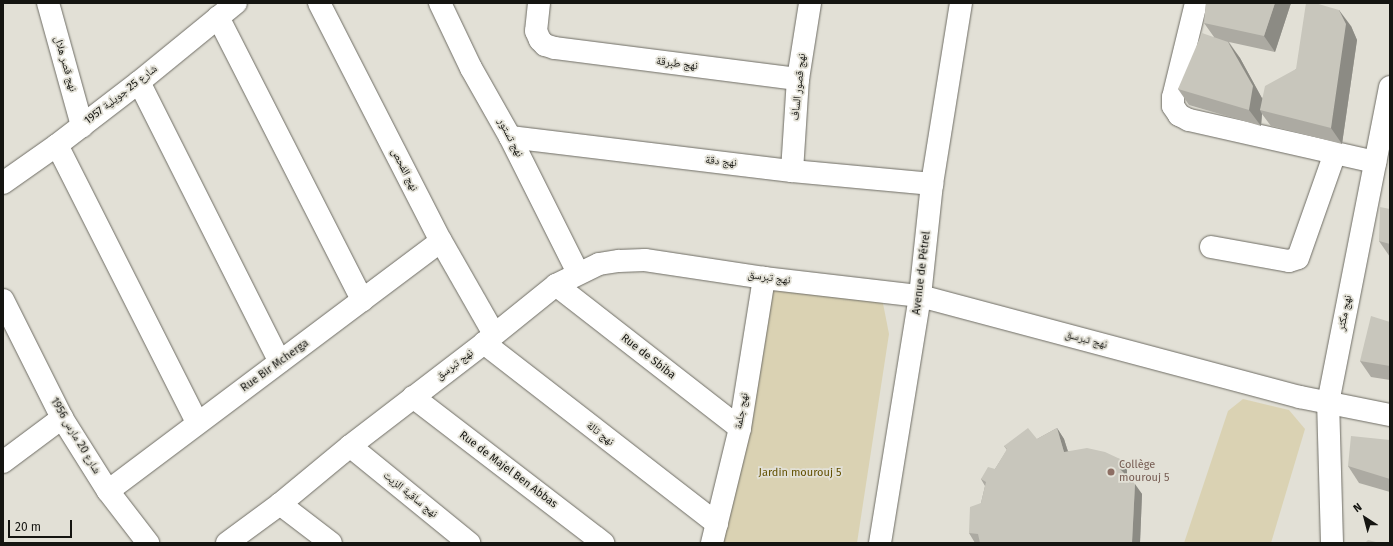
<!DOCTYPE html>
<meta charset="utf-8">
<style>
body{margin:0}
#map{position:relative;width:1393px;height:546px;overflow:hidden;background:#e2e0d6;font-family:"Fira Sans","Noto Naskh Arabic",sans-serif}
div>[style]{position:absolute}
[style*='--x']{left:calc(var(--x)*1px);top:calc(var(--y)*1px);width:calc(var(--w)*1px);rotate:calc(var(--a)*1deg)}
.green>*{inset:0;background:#dad2b3}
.roads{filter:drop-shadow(0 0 1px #6f6d65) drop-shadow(0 0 1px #6f6d65)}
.minor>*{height:22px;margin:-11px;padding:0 11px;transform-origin:11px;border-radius:11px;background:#fff}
.wall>*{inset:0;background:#acaaa2}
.shaded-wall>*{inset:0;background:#8c8b84}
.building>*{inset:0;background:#c8c6bc}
.dots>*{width:11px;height:11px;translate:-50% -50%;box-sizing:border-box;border:2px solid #e2e0d6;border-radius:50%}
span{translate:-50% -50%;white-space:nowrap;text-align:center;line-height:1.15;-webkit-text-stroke:3.5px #e2e0d6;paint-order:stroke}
.street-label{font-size:11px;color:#151511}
.education-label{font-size:11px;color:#785e54}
.left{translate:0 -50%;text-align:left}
.park-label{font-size:11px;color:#625000}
.frame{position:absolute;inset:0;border:4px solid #151511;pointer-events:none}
.north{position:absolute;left:1345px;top:498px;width:40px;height:40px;-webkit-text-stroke:3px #e2e0d6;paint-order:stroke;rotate:324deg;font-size:11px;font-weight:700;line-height:16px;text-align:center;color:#151511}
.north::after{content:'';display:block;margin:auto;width:14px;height:18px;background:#151511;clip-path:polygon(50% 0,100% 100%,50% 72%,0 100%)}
.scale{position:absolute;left:8px;top:520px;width:64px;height:18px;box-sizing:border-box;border:2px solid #151511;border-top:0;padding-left:5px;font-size:12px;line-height:14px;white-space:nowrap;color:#151511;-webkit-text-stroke:3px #e2e0d6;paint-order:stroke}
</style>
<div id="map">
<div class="green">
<div style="clip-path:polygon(772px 281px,881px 293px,889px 334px,857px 543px,716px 543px)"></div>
<div style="clip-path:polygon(1243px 399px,1289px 410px,1305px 429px,1271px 543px,1184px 543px,1228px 411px)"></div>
</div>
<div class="roads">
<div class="minor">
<div style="--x:48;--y:3;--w:128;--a:74.5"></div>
<div style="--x:319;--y:3;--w:267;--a:62.9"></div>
<div style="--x:441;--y:241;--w:107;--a:60.3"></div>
<div style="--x:440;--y:3;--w:72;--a:64.5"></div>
<div style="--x:471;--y:68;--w:79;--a:60.5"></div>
<div style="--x:510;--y:137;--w:152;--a:63.4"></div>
<div style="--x:539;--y:3;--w:28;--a:96"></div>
<div style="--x:536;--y:31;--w:10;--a:66"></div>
<div style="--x:540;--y:40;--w:7;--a:45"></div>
<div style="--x:545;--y:45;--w:10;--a:17"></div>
<div style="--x:555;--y:48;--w:245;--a:7.3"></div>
<div style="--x:1196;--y:3;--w:97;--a:103.7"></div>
<div style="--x:1173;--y:97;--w:9;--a:90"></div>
<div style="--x:1173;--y:106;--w:11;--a:56"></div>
<div style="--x:1179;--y:115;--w:11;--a:27"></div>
<div style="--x:1189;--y:120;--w:191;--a:12.7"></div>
<div style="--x:218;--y:17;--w:318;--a:63"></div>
<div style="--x:139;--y:82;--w:313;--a:63.3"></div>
<div style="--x:510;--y:137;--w:284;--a:6.9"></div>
<div style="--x:792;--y:171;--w:141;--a:5.3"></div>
<div style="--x:57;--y:145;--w:310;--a:63.2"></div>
<div style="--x:792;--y:171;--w:92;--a:-86.3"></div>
<div style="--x:798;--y:79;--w:77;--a:-81"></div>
<div style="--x:3;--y:183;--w:66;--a:-35.1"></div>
<div style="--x:57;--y:145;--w:103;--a:-37.5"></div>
<div style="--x:139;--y:82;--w:125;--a:-39.2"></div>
<div style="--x:1211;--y:247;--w:79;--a:10.2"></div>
<div style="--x:1289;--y:261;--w:9;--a:-18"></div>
<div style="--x:1298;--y:258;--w:111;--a:-70.6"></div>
<div style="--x:556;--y:285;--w:233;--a:37.9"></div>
<div style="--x:3;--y:300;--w:132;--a:63.4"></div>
<div style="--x:62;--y:418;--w:86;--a:57.8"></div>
<div style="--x:108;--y:491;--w:66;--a:52.4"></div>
<div style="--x:484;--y:343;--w:295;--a:37.8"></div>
<div style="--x:413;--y:397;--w:240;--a:37.5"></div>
<div style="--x:350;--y:446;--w:154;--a:39.2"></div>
<div style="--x:3;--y:462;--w:74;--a:-36.7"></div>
<div style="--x:108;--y:491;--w:416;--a:-36.9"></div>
<div style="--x:280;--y:504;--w:64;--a:37.4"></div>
<div style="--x:227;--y:543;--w:66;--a:-36.3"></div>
<div style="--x:280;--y:504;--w:91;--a:-39.6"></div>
<div style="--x:350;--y:446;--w:169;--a:-37.5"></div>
<div style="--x:484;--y:343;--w:92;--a:-38.9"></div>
<div style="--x:556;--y:285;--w:48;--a:-26"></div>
<div style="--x:599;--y:264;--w:20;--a:-9"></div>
<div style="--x:619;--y:261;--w:26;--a:-2"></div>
<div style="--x:645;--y:260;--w:120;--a:8.6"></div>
<div style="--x:764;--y:278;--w:157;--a:6.6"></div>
<div style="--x:920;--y:296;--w:393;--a:14.9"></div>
<div style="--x:1300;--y:397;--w:92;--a:11.3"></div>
<div style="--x:712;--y:543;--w:118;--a:-76.3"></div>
<div style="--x:740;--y:428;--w:152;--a:-80.9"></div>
<div style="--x:880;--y:543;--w:250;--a:-80.8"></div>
<div style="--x:920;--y:296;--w:113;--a:-83.9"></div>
<div style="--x:932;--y:184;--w:183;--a:-80.9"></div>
<div style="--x:1332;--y:543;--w:140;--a:-91.6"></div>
<div style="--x:1328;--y:403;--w:322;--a:-78.9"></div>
</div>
</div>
<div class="wall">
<div style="clip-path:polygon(1206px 3px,1291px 3px,1275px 52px,1229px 42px,1240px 58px,1262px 98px,1296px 69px,1351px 26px,1357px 40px,1342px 144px,1271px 126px,1262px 114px,1261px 126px,1189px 105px,1178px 89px,1214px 37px,1204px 23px)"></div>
<div style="clip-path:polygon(1390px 209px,1390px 257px,1379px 241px)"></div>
<div style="clip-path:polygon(1390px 322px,1390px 380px,1371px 377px,1360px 361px)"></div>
<div style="clip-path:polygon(1057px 428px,1064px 439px,1068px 451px,1120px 459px,1127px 469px,1127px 476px,1142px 494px,1140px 543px,975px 543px,969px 533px,981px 503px,985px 486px,981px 479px,995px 469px,1007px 450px,1004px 446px,1037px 439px)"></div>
<div style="clip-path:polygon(1390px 440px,1390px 492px,1359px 483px,1348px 466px)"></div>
</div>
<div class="shaded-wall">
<div style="clip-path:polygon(1275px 3px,1291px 3px,1275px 52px,1264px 36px)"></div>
<div style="clip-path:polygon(1339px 10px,1351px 26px,1357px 40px,1342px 144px,1331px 128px)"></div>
<div style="clip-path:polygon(1228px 42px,1240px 58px,1264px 102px,1260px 110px,1262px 114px,1261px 126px,1249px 110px)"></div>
<div style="clip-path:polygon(1057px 428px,1064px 439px,1071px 462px,1064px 452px)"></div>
<div style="clip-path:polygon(1120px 459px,1127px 469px,1127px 479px,1120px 469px)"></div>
<div style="clip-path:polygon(1135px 484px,1142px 494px,1140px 543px,1132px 543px)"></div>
</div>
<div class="building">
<div style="clip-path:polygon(1206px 3px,1275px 3px,1264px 36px,1204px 23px)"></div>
<div style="clip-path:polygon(1306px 3px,1315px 3px,1339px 10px,1346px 24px,1331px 128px,1260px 110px,1265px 86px,1296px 69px)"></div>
<div style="clip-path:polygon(1202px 33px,1228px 42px,1253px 86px,1249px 110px,1178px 89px)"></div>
<div style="clip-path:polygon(1380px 207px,1390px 209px,1390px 244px,1379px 241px)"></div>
<div style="clip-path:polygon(1371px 316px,1390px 322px,1390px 366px,1360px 361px)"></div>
<div style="clip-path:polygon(1028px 428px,1037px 439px,1057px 428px,1064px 452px,1087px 448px,1105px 452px,1120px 459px,1120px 469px,1135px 484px,1132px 543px,980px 543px,978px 534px,969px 533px,970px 507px,981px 503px,986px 482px,981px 479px,988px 467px,995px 469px,1007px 449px,1004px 446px)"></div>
<div style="clip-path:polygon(1351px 436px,1390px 440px,1390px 479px,1348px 466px)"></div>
<div style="clip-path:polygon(1368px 540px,1380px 543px,1365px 543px)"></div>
</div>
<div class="dots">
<div style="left:1111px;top:472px;background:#8d6e63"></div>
</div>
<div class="street-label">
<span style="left:65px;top:64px;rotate:74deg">نهج قصر هلال</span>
<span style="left:677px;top:64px;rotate:7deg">نهج طبرقة</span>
<span style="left:799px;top:87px;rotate:-84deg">نهج قصور الساف</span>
<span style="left:121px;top:95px;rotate:-38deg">شارع 25 جويلية 1957</span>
<span style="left:510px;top:138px;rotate:62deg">نهج تستور</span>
<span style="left:721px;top:162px;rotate:6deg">نهج دقة</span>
<span style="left:404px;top:170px;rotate:63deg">نهج الفحص</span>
<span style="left:922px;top:273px;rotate:-83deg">Avenue de Pétrel</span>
<span style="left:769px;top:278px;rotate:8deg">نهج تبرسق</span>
<span style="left:1345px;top:313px;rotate:-79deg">نهج مكثر</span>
<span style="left:1086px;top:340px;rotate:15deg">نهج تبرسق</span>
<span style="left:648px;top:357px;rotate:38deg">Rue de Sbiba</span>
<span style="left:455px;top:365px;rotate:-37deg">نهج تبرسق</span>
<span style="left:275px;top:366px;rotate:-36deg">Rue Bir Mcherga</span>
<span style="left:742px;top:411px;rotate:-80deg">نهج جلمة</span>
<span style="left:600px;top:434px;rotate:38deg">نهج تالة</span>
<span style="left:75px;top:436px;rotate:59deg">شارع 20 مارس 1956</span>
<span style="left:508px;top:470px;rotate:37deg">Rue de Majel Ben Abbas</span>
<span style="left:410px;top:495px;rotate:39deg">نهج ساقية الزيت</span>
</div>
<div class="education-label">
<span class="left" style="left:1119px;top:472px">Collège<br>mourouj 5</span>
</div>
<div class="park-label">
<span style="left:800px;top:473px">Jardin mourouj 5</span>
</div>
<div class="frame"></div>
<div class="north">N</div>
<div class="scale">20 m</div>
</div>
